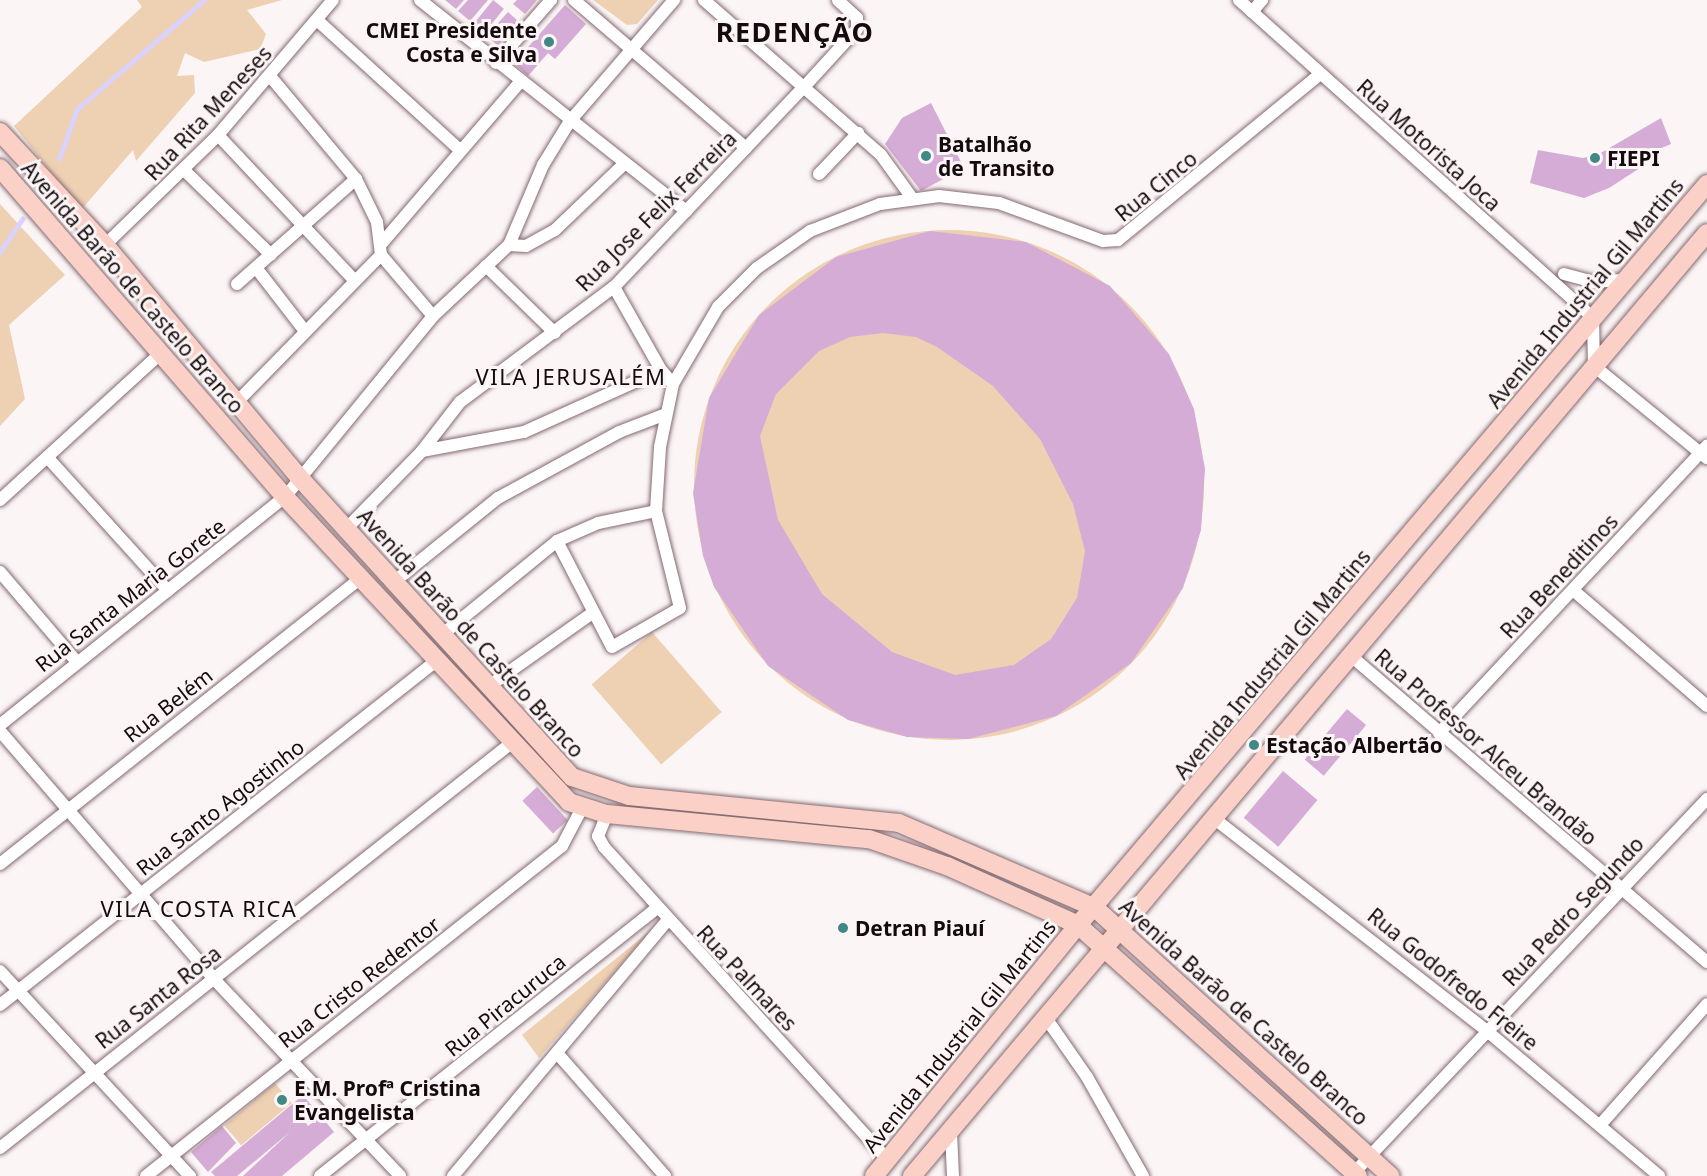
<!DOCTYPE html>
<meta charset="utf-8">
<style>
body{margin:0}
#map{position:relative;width:1707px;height:1176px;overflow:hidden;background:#fbf5f6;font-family:"Noto Sans",sans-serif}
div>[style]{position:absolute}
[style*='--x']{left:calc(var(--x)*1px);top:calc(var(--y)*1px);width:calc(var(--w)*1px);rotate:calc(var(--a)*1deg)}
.green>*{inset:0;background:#eed0b3;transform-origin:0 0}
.round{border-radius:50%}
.stream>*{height:4.5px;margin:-2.25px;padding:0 2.25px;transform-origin:2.25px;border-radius:2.25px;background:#dad2fd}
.building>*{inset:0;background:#d5acd5;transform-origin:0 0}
.roads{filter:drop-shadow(0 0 2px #836970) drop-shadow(0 0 2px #836970)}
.street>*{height:12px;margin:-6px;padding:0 6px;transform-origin:6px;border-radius:6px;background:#fff}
.primary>*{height:18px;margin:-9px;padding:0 9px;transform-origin:9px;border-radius:9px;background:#fbd1c7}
.dots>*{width:16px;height:16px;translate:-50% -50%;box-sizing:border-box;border:3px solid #fbf5f6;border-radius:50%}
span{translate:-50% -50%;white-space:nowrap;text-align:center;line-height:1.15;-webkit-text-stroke:6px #fbf5f6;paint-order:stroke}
.poi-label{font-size:21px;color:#150b0e;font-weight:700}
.right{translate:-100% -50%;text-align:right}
.left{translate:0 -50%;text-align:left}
.street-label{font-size:21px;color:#150b0e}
.neighbourhood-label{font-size:22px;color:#150b0e;letter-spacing:1.5px}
.district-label{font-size:27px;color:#150b0e;font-weight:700;letter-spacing:1.5px}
</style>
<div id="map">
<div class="green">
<div style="clip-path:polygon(137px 0,282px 0,247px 10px,266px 34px,260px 49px,204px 62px,185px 53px,177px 76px,194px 75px,195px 93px,136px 161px,133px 150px,81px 210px,14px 126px,142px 7px)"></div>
<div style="clip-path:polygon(593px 0,658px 0,637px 24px,627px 25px)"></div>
<div style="clip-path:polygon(0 204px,65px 275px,9px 325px,25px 399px,0 426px)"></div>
<div class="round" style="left:694px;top:230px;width:510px;height:510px"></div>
<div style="left:652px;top:632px;width:106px;height:80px;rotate:49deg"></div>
<div style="clip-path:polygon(651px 930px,539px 1058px,522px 1035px)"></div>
<div style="left:275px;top:1083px;width:26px;height:66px;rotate:50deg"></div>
</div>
<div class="stream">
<div style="--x:59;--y:159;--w:53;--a:-70.2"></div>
<div style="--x:77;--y:109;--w:167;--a:-40.6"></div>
<div style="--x:0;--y:252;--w:40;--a:-56"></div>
</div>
<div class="building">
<div style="clip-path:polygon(445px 0,464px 0,456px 9px)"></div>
<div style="clip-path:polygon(468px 0,488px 0,470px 21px,458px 11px)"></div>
<div style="left:493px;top:0;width:14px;height:31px;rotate:39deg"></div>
<div style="clip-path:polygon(517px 0,537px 0,525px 14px,513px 4px)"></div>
<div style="clip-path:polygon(565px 5px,586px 24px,555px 59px,548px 53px,528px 76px,514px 63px)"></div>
<div style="left:508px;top:12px;width:15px;height:32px;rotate:42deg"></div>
<div style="clip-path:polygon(931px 103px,964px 168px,921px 191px,885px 144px,902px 118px)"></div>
<div style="clip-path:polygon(1661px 118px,1671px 144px,1652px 152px,1654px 159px,1609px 188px,1584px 198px,1530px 183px,1538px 150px,1583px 158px,1599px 154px)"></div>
<div style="clip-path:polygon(evenodd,930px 231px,1026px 242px,1110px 286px,1169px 354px,1194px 409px,1205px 469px,1201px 530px,1183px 588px,1131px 663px,1056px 716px,968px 739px,907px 737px,848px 720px,768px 666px,714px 587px,703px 556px,693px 493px,709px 398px,759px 315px,836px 257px,930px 231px,883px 333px,916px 337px,937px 347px,993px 386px,1040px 439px,1073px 504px,1085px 551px,1077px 598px,1051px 639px,1014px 665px,955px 675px,892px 652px,822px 594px,778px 520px,760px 436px,776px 394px,819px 351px,850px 337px,883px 333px)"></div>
<div style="left:1347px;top:709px;width:25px;height:66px;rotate:40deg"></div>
<div style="left:1283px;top:771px;width:45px;height:61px;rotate:40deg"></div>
<div style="left:537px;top:787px;width:45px;height:20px;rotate:47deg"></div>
<div style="clip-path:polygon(303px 1095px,316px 1111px,304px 1120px,308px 1126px,321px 1116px,334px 1132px,282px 1176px,243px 1176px,290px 1132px,237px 1176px,215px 1176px,211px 1172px)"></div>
<div style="clip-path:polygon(222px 1126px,236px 1143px,208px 1172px,191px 1152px)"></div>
</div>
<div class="roads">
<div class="street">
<div style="--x:420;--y:0;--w:340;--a:38.4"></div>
<div style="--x:574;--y:0;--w:227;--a:40.7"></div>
<div style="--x:704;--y:0;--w:235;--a:41.2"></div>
<div style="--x:881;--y:155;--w:53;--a:54.2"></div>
<div style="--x:1239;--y:0;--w:476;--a:41.9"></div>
<div style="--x:1593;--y:318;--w:48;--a:88.8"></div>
<div style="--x:1594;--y:366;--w:146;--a:39.2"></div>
<div style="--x:1252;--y:12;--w:16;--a:-50"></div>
<div style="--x:317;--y:20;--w:193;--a:42.3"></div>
<div style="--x:496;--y:63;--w:84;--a:-48.9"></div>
<div style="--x:218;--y:135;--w:200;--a:46.8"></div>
<div style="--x:185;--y:171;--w:120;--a:44.3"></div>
<div style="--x:819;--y:174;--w:57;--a:-46.4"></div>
<div style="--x:382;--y:243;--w:211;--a:-49.4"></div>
<div style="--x:105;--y:245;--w:158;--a:-44.2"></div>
<div style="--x:218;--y:135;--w:177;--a:-49.6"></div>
<div style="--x:509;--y:245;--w:17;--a:3"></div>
<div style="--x:526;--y:246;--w:33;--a:-29"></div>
<div style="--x:555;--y:230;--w:95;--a:-43.7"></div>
<div style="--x:381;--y:255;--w:80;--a:49.6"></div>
<div style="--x:486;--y:266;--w:96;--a:44.2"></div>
<div style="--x:257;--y:269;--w:78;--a:52.3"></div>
<div style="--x:1564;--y:274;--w:30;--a:15"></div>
<div style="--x:1593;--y:282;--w:32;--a:-4"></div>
<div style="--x:237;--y:284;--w:159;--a:-41.4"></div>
<div style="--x:614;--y:287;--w:95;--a:60.5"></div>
<div style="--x:235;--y:404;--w:209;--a:-45.6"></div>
<div style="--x:381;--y:255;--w:33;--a:-97"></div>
<div style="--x:377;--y:222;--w:48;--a:-116"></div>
<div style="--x:356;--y:179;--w:134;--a:-129.9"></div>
<div style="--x:422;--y:451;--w:104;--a:-10.6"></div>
<div style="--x:524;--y:432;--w:150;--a:-24.3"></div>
<div style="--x:661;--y:370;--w:18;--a:49"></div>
<div style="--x:48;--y:458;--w:179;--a:47.9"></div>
<div style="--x:0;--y:500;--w:218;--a:-42.4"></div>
<div style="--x:346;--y:529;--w:109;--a:-45.7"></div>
<div style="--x:422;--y:451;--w:62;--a:-52.2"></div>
<div style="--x:460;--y:402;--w:192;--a:-36.8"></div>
<div style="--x:614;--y:287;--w:277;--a:-46.5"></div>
<div style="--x:805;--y:86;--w:77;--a:-47.6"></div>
<div style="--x:857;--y:29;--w:11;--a:-90"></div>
<div style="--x:857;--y:18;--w:26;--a:-137"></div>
<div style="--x:557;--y:541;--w:119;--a:62.6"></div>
<div style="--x:612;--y:647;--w:78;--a:-29.8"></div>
<div style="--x:680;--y:608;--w:100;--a:-103.9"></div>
<div style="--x:656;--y:511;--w:64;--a:-86.4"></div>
<div style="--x:660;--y:447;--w:64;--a:-78.3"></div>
<div style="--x:673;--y:384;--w:89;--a:-59.7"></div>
<div style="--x:718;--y:307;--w:55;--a:-45"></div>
<div style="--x:757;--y:268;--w:65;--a:-34.9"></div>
<div style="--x:810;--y:231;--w:75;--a:-21.1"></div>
<div style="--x:880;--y:204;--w:60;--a:-7.7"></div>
<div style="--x:939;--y:196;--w:60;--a:6.7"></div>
<div style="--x:999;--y:203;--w:111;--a:20.1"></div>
<div style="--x:1103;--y:241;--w:15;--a:-4"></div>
<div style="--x:1118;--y:240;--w:261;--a:-39.4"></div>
<div style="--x:0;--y:572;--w:118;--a:49.5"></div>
<div style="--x:395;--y:581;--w:132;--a:-38.9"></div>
<div style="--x:498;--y:498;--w:138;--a:-28.6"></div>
<div style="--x:619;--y:432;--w:50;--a:-21"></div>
<div style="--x:1573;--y:590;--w:177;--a:40.9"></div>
<div style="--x:443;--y:634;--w:147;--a:-39.2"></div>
<div style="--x:557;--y:541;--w:45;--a:-23.7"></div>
<div style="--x:598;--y:523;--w:59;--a:-11.7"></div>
<div style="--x:1350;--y:655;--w:471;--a:40.7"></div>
<div style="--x:489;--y:686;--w:125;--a:-35.2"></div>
<div style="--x:0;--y:725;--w:365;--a:-38.7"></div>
<div style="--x:285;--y:497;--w:234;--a:-50.7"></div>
<div style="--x:433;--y:316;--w:104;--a:-43.1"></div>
<div style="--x:509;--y:245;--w:87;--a:-67"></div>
<div style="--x:543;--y:165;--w:52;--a:-58.5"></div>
<div style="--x:570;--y:121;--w:160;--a:-49.3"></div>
<div style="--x:0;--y:731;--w:328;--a:49.2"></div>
<div style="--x:214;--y:979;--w:271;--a:46.6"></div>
<div style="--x:1439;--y:733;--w:393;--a:-47"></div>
<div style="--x:607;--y:814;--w:24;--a:112"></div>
<div style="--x:598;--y:836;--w:13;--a:61"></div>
<div style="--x:604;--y:847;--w:423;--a:47.8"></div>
<div style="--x:1216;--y:820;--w:343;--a:37.9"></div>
<div style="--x:1487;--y:1031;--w:225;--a:40.1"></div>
<div style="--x:0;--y:864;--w:461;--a:-38.4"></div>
<div style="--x:0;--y:971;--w:280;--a:47.2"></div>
<div style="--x:0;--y:1005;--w:555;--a:-38.27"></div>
<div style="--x:1046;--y:1018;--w:72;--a:55.2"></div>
<div style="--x:1087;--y:1077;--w:114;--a:60.5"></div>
<div style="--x:557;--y:1053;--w:164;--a:48.7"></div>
<div style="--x:1601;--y:1124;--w:160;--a:-48.5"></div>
<div style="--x:951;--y:1133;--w:43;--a:87.3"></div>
<div style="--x:0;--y:1148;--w:651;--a:-38.38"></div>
<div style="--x:146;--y:1176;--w:531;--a:-38.42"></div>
<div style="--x:562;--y:846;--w:43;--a:-62.2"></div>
<div style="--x:320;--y:1176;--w:431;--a:-38.5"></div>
<div style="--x:453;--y:1176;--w:333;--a:-50"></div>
<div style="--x:1351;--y:1176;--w:519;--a:-46.64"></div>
</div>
<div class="primary">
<div style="--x:0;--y:132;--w:154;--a:47.1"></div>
<div style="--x:105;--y:245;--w:302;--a:50.1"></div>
<div style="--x:299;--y:477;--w:406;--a:47.7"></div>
<div style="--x:572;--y:777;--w:60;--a:18.4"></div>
<div style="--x:629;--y:796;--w:271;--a:5.7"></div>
<div style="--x:899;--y:823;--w:214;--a:23.4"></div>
<div style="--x:1095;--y:908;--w:399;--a:42.2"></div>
<div style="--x:0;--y:168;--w:435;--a:49.1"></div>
<div style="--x:285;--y:497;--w:417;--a:47"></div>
<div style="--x:569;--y:802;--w:40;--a:18"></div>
<div style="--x:607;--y:814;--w:263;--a:5.5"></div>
<div style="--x:869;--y:839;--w:83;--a:19.1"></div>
<div style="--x:947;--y:866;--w:144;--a:24.2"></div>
<div style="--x:1078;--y:925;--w:376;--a:41.9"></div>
<div style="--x:874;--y:1176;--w:323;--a:-50.9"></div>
<div style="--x:1078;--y:925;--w:972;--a:-49.67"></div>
<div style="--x:912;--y:1176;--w:1233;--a:-49.87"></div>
</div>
</div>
<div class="dots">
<div style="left:549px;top:42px;background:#408886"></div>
<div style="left:926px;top:156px;background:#408886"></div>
<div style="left:1595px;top:158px;background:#408886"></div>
<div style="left:1254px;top:745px;background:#408886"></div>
<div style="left:843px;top:928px;background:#408886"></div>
<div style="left:282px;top:1100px;background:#408886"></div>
</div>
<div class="poi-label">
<span class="right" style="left:537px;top:42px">CMEI Presidente<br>Costa e Silva</span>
<span class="left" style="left:938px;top:156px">Batalhão<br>de Transito</span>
<span class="left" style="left:1607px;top:158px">FIEPI</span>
<span class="left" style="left:1266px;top:745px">Estação Albertão</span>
<span class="left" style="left:855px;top:928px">Detran Piauí</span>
<span class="left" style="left:294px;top:1100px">E.M. Profª Cristina<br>Evangelista</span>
</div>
<div class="street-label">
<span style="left:208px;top:113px;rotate:-47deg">Rua Rita Meneses</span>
<span style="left:1429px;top:145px;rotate:42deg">Rua Motorista Joca</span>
<span style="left:1156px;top:186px;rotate:-39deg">Rua Cinco</span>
<span style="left:656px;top:211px;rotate:-45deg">Rua Jose Felix Ferreira</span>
<span style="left:133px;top:287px;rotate:49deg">Avenida Barão de Castelo Branco</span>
<span style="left:1585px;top:293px;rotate:-50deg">Avenida Industrial Gil Martins</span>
<span style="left:1559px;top:576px;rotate:-47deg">Rua Beneditinos</span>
<span style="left:130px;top:595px;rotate:-38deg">Rua Santa Maria Gorete</span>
<span style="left:471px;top:633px;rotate:48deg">Avenida Barão de Castelo Branco</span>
<span style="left:1272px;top:664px;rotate:-50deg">Avenida Industrial Gil Martins</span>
<span style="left:168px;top:705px;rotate:-38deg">Rua Belém</span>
<span style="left:1486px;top:747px;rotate:41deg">Rua Professor Alceu Brandão</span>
<span style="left:220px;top:807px;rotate:-38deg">Rua Santo Agostinho</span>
<span style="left:1573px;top:911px;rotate:-47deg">Rua Pedro Segundo</span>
<span style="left:747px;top:978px;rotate:47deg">Rua Palmares</span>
<span style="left:1453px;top:979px;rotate:39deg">Rua Godofredo Freire</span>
<span style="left:359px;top:982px;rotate:-38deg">Rua Cristo Redentor</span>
<span style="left:158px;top:997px;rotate:-38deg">Rua Santa Rosa</span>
<span style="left:505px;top:1005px;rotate:-39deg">Rua Piracuruca</span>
<span style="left:1244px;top:1012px;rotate:42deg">Avenida Barão de Castelo Branco</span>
<span style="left:959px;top:1036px;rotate:-51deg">Avenida Industrial Gil Martins</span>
</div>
<div class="neighbourhood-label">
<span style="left:571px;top:377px">VILA JERUSALÉM</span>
<span style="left:199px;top:909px">VILA COSTA RICA</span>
</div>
<div class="district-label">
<span style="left:795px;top:32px">REDENÇÃO</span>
</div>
</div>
